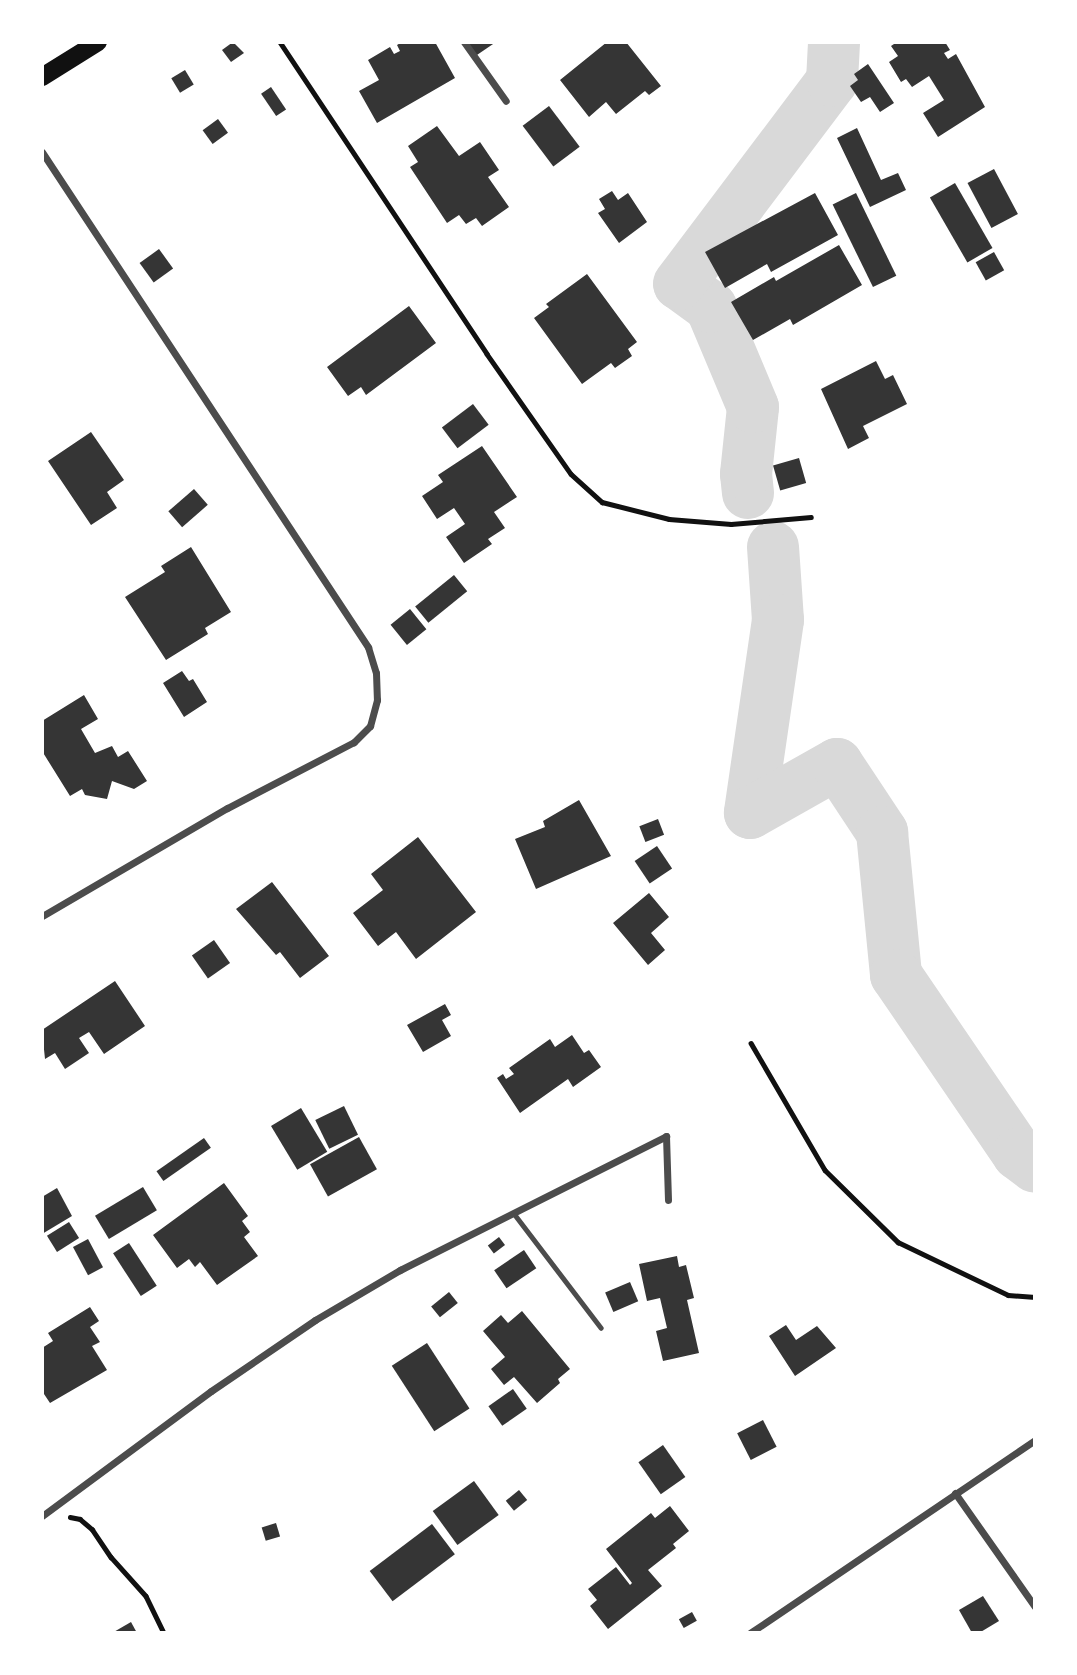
<!DOCTYPE html>
<style>
body{margin:0}
#map{position:relative;width:1077px;height:1675px;overflow:hidden;background:#fff;font-family:Roboto,sans-serif}
div>[style]{position:absolute}
[style*='--x']{left:calc(var(--x)*1px);top:calc(var(--y)*1px);width:calc(var(--w)*1px);rotate:calc(var(--a)*1deg)}
.river>*{height:52px;margin:-26px;padding:0 26px;transform-origin:26px;border-radius:26px;background:#d9d9d9}
.building>*{inset:0;background:#353535;transform-origin:0 0}
.path>*{height:4.5px;margin:-2.25px;padding:0 2.25px;transform-origin:2.25px;border-radius:2.25px;background:#111}
.service>*{height:5px;margin:-2.5px;padding:0 2.5px;transform-origin:2.5px;border-radius:2.5px;background:#4c4c4c}
.minor>*{height:7px;margin:-3.5px;padding:0 3.5px;transform-origin:3.5px;border-radius:3.5px;background:#4c4c4c}
.primary>*{height:18px;margin:-9px;padding:0 9px;transform-origin:9px;border-radius:9px;background:#111}
span{translate:-50% -50%;white-space:nowrap;text-align:center;line-height:1.15;-webkit-text-stroke:5px #fff;paint-order:stroke}
.frame{position:absolute;inset:0;border:44px solid #fff;pointer-events:none}
</style>
<div id="map">
<div class="river">
<div style="--x:748;--y:493;--w:19;--a:-96"></div>
<div style="--x:746;--y:474;--w:67;--a:-84"></div>
<div style="--x:753;--y:407;--w:108;--a:-112.8"></div>
<div style="--x:711;--y:307;--w:39;--a:-144"></div>
<div style="--x:679;--y:284;--w:254;--a:-53"></div>
<div style="--x:832;--y:81;--w:39;--a:-87"></div>
<div style="--x:773;--y:547;--w:73;--a:86.1"></div>
<div style="--x:778;--y:620;--w:195;--a:98.3"></div>
<div style="--x:750;--y:813;--w:100;--a:-29.4"></div>
<div style="--x:837;--y:764;--w:82;--a:56.5"></div>
<div style="--x:882;--y:832;--w:144;--a:84.4"></div>
<div style="--x:896;--y:975;--w:217;--a:55.7"></div>
<div style="--x:1018;--y:1154;--w:21;--a:37"></div>
</div>
<div class="building">
<div style="clip-path:polygon(233px 42px,244px 53px,231px 62px,222px 50px)"></div>
<div style="clip-path:polygon(402px 42px,435px 42px,455px 78px,377px 123px,359px 91px,379px 80px,368px 60px,390px 47px,394px 54px,400px 51px,397px 45px)"></div>
<div style="clip-path:polygon(464px 42px,496px 42px,474px 57px)"></div>
<div style="clip-path:polygon(607px 42px,626px 42px,661px 86px,649px 95px,645px 91px,616px 114px,606px 102px,589px 117px,560px 80px)"></div>
<div style="clip-path:polygon(897px 42px,945px 42px,950px 50px,944px 53px,948px 59px,956px 54px,985px 107px,938px 137px,923px 113px,944px 100px,929px 76px,912px 87px,906px 79px,901px 82px,889px 62px,898px 56px,891px 46px)"></div>
<div style="clip-path:polygon(868px 64px,894px 103px,880px 112px,870px 97px,861px 102px,850px 86px,858px 80px,854px 74px)"></div>
<div style="left:185px;top:70px;width:17px;height:16px;rotate:59deg"></div>
<div style="left:271px;top:87px;width:27px;height:12px;rotate:56deg"></div>
<div style="left:549px;top:106px;width:51px;height:33px;rotate:53deg"></div>
<div style="left:218px;top:119px;width:17px;height:19px;rotate:54deg"></div>
<div style="clip-path:polygon(437px 126px,459px 156px,480px 142px,499px 170px,488px 177px,509px 207px,482px 226px,476px 218px,466px 224px,459px 215px,447px 223px,410px 167px,418px 162px,408px 146px)"></div>
<div style="clip-path:polygon(857px 128px,881px 180px,898px 173px,906px 190px,870px 207px,837px 138px)"></div>
<div style="left:994px;top:169px;width:51px;height:30px;rotate:62deg"></div>
<div style="left:955px;top:183px;width:75px;height:29px;rotate:60deg"></div>
<div style="clip-path:polygon(612px 191px,618px 200px,628px 193px,647px 222px,619px 243px,598px 213px,605px 209px,599px 199px)"></div>
<div style="clip-path:polygon(815px 193px,838px 235px,771px 272px,767px 264px,725px 288px,705px 252px)"></div>
<div style="left:856px;top:193px;width:92px;height:26px;rotate:64deg"></div>
<div style="clip-path:polygon(839px 245px,862px 285px,793px 325px,790px 319px,753px 340px,731px 302px,774px 277px,776px 281px)"></div>
<div style="left:159px;top:249px;width:24px;height:24px;rotate:54deg"></div>
<div style="left:994px;top:252px;width:21px;height:21px;rotate:61deg"></div>
<div style="clip-path:polygon(587px 274px,637px 342px,628px 349px,632px 356px,615px 368px,611px 363px,582px 384px,534px 318px,549px 307px,546px 304px)"></div>
<div style="clip-path:polygon(409px 306px,436px 343px,366px 395px,361px 387px,348px 396px,327px 367px)"></div>
<div style="clip-path:polygon(876px 361px,885px 379px,893px 375px,907px 404px,863px 426px,869px 438px,848px 449px,821px 389px)"></div>
<div style="left:473px;top:404px;width:26px;height:39px;rotate:53deg"></div>
<div style="clip-path:polygon(91px 432px,124px 480px,107px 492px,117px 508px,91px 525px,48px 461px)"></div>
<div style="clip-path:polygon(482px 446px,517px 497px,494px 512px,505px 528px,488px 539px,492px 544px,464px 563px,446px 537px,465px 524px,454px 508px,437px 519px,422px 496px,443px 482px,438px 475px)"></div>
<div style="left:799px;top:458px;width:26px;height:27px;rotate:74deg"></div>
<div style="left:194px;top:489px;width:21px;height:34px;rotate:49deg"></div>
<div style="clip-path:polygon(191px 547px,231px 612px,205px 628px,208px 634px,166px 660px,125px 597px,165px 572px,161px 566px)"></div>
<div style="left:454px;top:575px;width:21px;height:50px;rotate:51deg"></div>
<div style="left:410px;top:609px;width:26px;height:25px;rotate:51deg"></div>
<div style="clip-path:polygon(182px 671px,189px 681px,193px 679px,207px 702px,184px 717px,163px 683px)"></div>
<div style="clip-path:polygon(84px 695px,98px 719px,81px 729px,95px 753px,112px 746px,118px 757px,128px 751px,147px 781px,134px 789px,112px 781px,107px 799px,85px 795px,82px 789px,70px 796px,42px 751px,42px 721px)"></div>
<div style="clip-path:polygon(579px 800px,611px 856px,536px 889px,515px 839px,545px 827px,543px 821px)"></div>
<div style="left:658px;top:819px;width:17px;height:20px;rotate:69deg"></div>
<div style="clip-path:polygon(418px 837px,476px 912px,416px 959px,396px 932px,378px 946px,353px 913px,383px 890px,371px 874px)"></div>
<div style="left:657px;top:846px;width:27px;height:27px;rotate:56deg"></div>
<div style="clip-path:polygon(272px 882px,329px 956px,300px 978px,280px 952px,276px 955px,236px 909px)"></div>
<div style="clip-path:polygon(649px 893px,669px 917px,651px 933px,665px 950px,648px 965px,613px 923px)"></div>
<div style="left:214px;top:940px;width:28px;height:27px;rotate:55deg"></div>
<div style="clip-path:polygon(115px 981px,145px 1026px,104px 1054px,89px 1032px,79px 1038px,89px 1053px,65px 1069px,55px 1053px,45px 1059px,42px 1030px)"></div>
<div style="clip-path:polygon(445px 1004px,451px 1015px,442px 1020px,451px 1036px,423px 1052px,407px 1025px)"></div>
<div style="clip-path:polygon(572px 1035px,584px 1053px,589px 1050px,601px 1067px,573px 1087px,568px 1079px,520px 1113px,497px 1078px,503px 1074px,506px 1079px,514px 1074px,509px 1068px,550px 1039px,555px 1047px)"></div>
<div style="left:344px;top:1106px;width:32px;height:32px;rotate:64deg"></div>
<div style="left:301px;top:1108px;width:51px;height:35px;rotate:59deg"></div>
<div style="left:359px;top:1137px;width:37px;height:56px;rotate:61deg"></div>
<div style="left:204px;top:1138px;width:12px;height:58px;rotate:55deg"></div>
<div style="clip-path:polygon(224px 1183px,248px 1216px,242px 1221px,250px 1232px,244px 1237px,258px 1256px,217px 1285px,200px 1262px,195px 1267px,189px 1259px,177px 1268px,153px 1235px)"></div>
<div style="left:143px;top:1187px;width:27px;height:56px;rotate:59deg"></div>
<div style="clip-path:polygon(57px 1188px,72px 1216px,42px 1234px,42px 1197px)"></div>
<div style="left:69px;top:1222px;width:19px;height:26px;rotate:58deg"></div>
<div style="left:499px;top:1237px;width:10px;height:14px;rotate:53deg"></div>
<div style="left:88px;top:1239px;width:32px;height:17px;rotate:62deg"></div>
<div style="left:129px;top:1243px;width:51px;height:19px;rotate:57deg"></div>
<div style="left:524px;top:1250px;width:22px;height:36px;rotate:56deg"></div>
<div style="clip-path:polygon(677px 1256px,679px 1267px,686px 1265px,694px 1298px,687px 1300px,699px 1353px,663px 1361px,656px 1331px,667px 1328px,660px 1298px,647px 1301px,639px 1264px)"></div>
<div style="left:630px;top:1282px;width:21px;height:27px;rotate:67deg"></div>
<div style="left:449px;top:1292px;width:14px;height:23px;rotate:51deg"></div>
<div style="clip-path:polygon(90px 1307px,99px 1321px,90px 1327px,100px 1342px,92px 1346px,107px 1370px,50px 1403px,42px 1391px,42px 1348px,53px 1341px,48px 1333px)"></div>
<div style="clip-path:polygon(522px 1311px,570px 1369px,558px 1379px,560px 1383px,537px 1403px,514px 1377px,504px 1385px,491px 1369px,505px 1357px,483px 1331px,501px 1315px,508px 1323px)"></div>
<div style="clip-path:polygon(786px 1325px,796px 1340px,817px 1326px,836px 1348px,795px 1376px,769px 1336px)"></div>
<div style="left:427px;top:1343px;width:78px;height:42px;rotate:57deg"></div>
<div style="left:513px;top:1389px;width:24px;height:30px;rotate:55deg"></div>
<div style="left:763px;top:1420px;width:30px;height:29px;rotate:63deg"></div>
<div style="left:663px;top:1445px;width:39px;height:30px;rotate:55deg"></div>
<div style="left:474px;top:1481px;width:42px;height:51px;rotate:54deg"></div>
<div style="left:519px;top:1490px;width:13px;height:17px;rotate:51deg"></div>
<div style="clip-path:polygon(670px 1506px,689px 1531px,673px 1544px,676px 1548px,648px 1570px,662px 1586px,608px 1629px,590px 1606px,597px 1600px,588px 1589px,616px 1567px,630px 1585px,632px 1583px,606px 1549px,651px 1513px,655px 1518px)"></div>
<div style="left:276px;top:1523px;width:14px;height:15px;rotate:73deg"></div>
<div style="left:432px;top:1524px;width:38px;height:78px;rotate:53deg"></div>
<div style="clip-path:polygon(983px 1596px,999px 1621px,979px 1633px,972px 1633px,959px 1610px)"></div>
<div style="left:692px;top:1612px;width:10px;height:15px;rotate:61deg"></div>
<div style="clip-path:polygon(131px 1622px,137px 1633px,112px 1633px)"></div>
</div>
<div class="path">
<div style="--x:280;--y:42;--w:374;--a:56.4"></div>
<div style="--x:487;--y:354;--w:146;--a:55"></div>
<div style="--x:571;--y:474;--w:42;--a:42.1"></div>
<div style="--x:602;--y:502;--w:69;--a:14.2"></div>
<div style="--x:669;--y:519;--w:62;--a:4.6"></div>
<div style="--x:731;--y:524;--w:80;--a:-5"></div>
<div style="--x:751;--y:1043;--w:147;--a:59.8"></div>
<div style="--x:825;--y:1170;--w:103;--a:44.6"></div>
<div style="--x:898;--y:1242;--w:122;--a:25.7"></div>
<div style="--x:1008;--y:1295;--w:27;--a:4"></div>
<div style="--x:70;--y:1517;--w:10;--a:11"></div>
<div style="--x:80;--y:1519;--w:16;--a:40"></div>
<div style="--x:92;--y:1529;--w:34;--a:56"></div>
<div style="--x:111;--y:1557;--w:52;--a:48.1"></div>
<div style="--x:146;--y:1596;--w:41;--a:64.1"></div>
</div>
<div class="service">
<div style="--x:514;--y:1214;--w:143;--a:52.7"></div>
</div>
<div class="minor">
<div style="--x:464;--y:42;--w:72;--a:54.6"></div>
<div style="--x:42;--y:152;--w:593;--a:56.63"></div>
<div style="--x:368;--y:647;--w:27;--a:73"></div>
<div style="--x:376;--y:673;--w:27;--a:88"></div>
<div style="--x:377;--y:700;--w:27;--a:105"></div>
<div style="--x:370;--y:726;--w:23;--a:135"></div>
<div style="--x:354;--y:742;--w:143;--a:152.5"></div>
<div style="--x:227;--y:808;--w:214;--a:149.7"></div>
<div style="--x:955;--y:1493;--w:139;--a:54.9"></div>
<div style="--x:42;--y:1516;--w:210;--a:-36.5"></div>
<div style="--x:211;--y:1391;--w:126;--a:-34.3"></div>
<div style="--x:315;--y:1320;--w:99;--a:-30.5"></div>
<div style="--x:400;--y:1270;--w:298;--a:-26.7"></div>
<div style="--x:666;--y:1136;--w:64;--a:88.2"></div>
<div style="--x:750;--y:1633;--w:344;--a:-34.1"></div>
</div>
<div class="primary">
<div style="--x:42;--y:77;--w:66;--a:-32"></div>
</div>
<div class="frame"></div>
</div>
